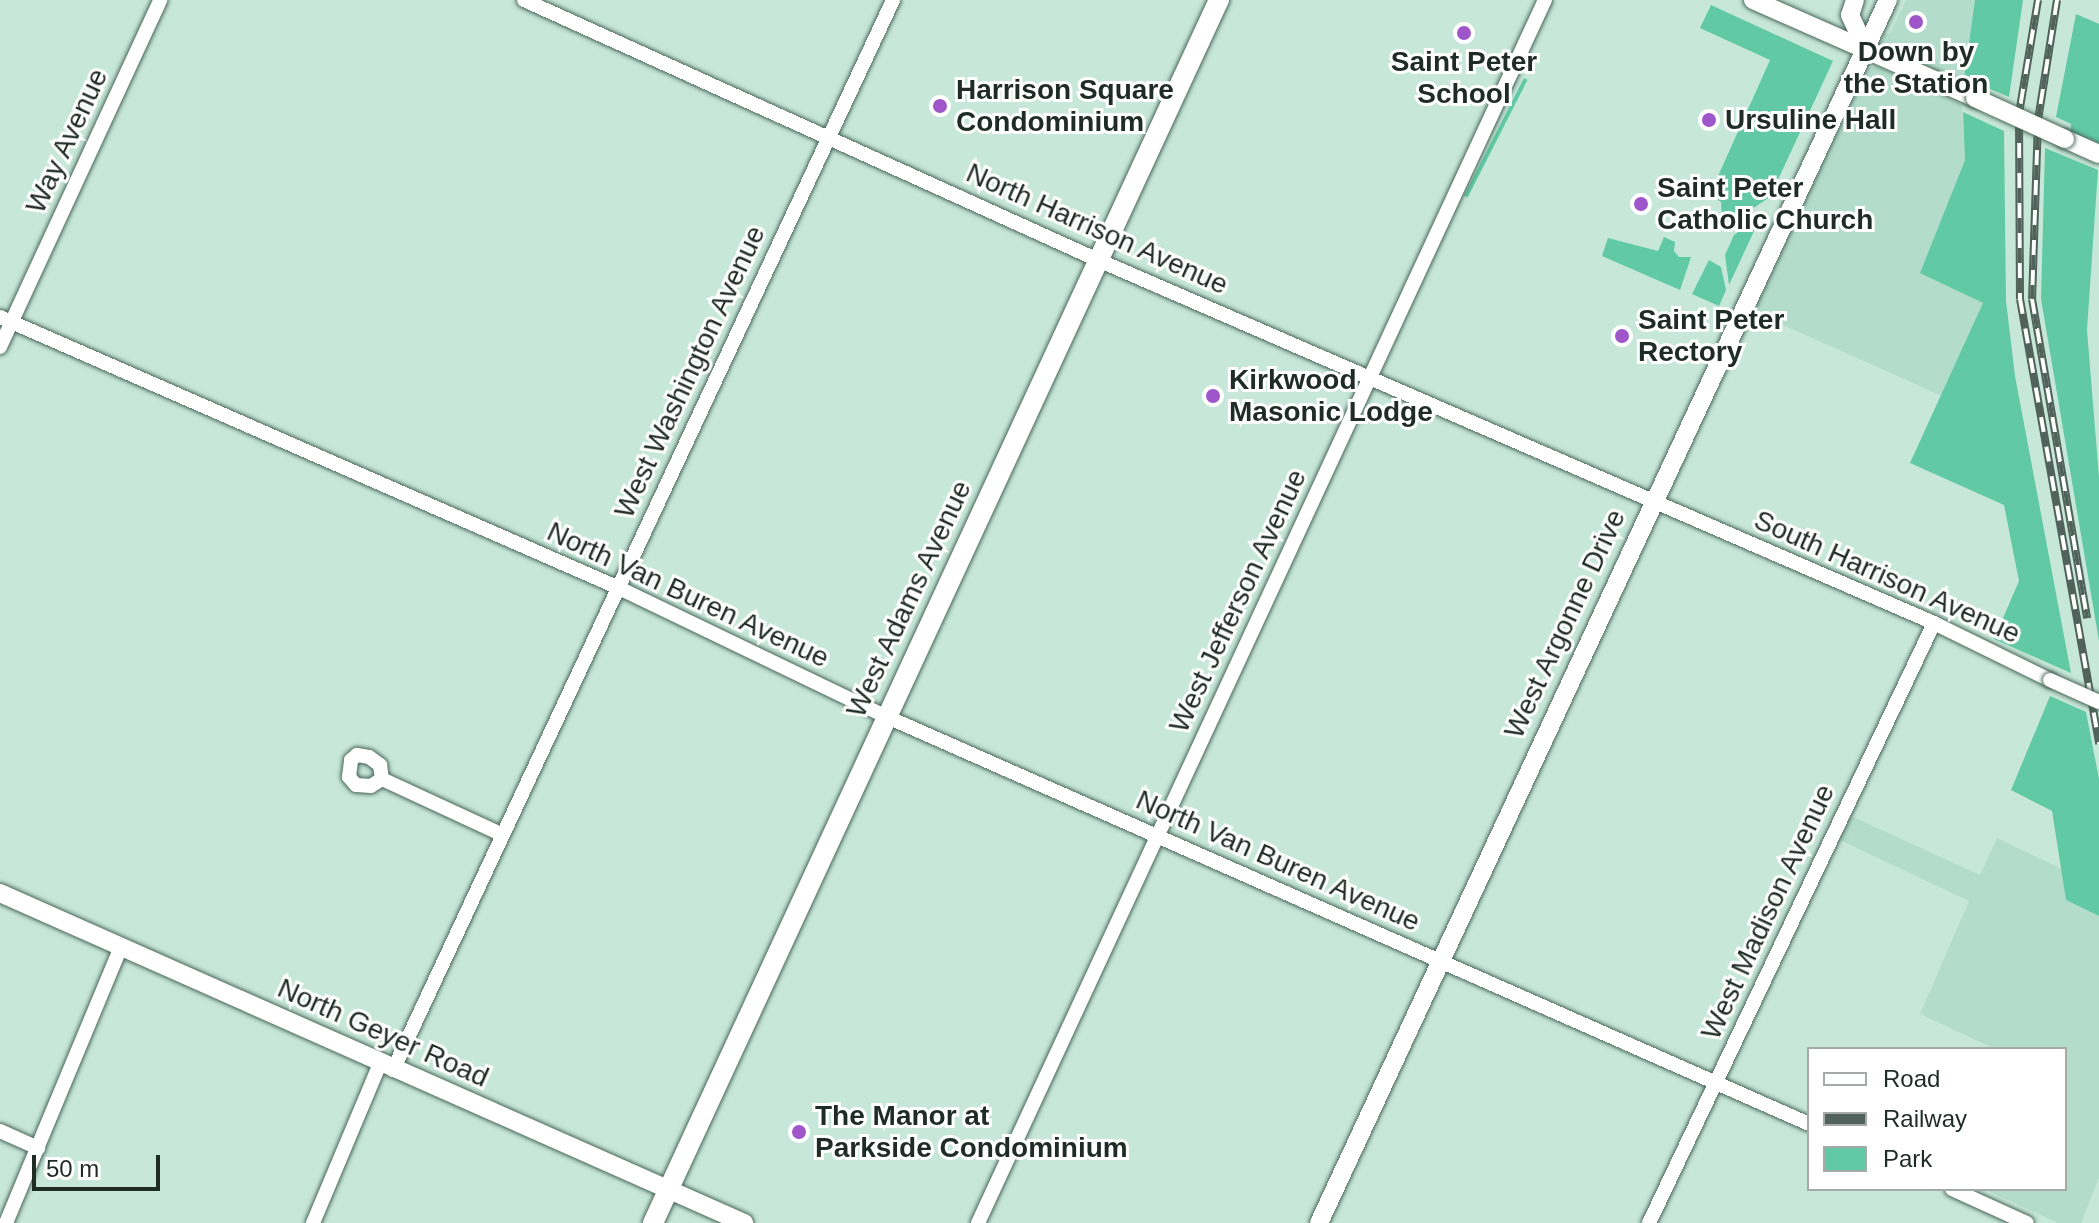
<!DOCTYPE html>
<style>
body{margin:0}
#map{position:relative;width:2099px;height:1223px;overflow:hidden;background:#c7e7da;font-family:Arial,sans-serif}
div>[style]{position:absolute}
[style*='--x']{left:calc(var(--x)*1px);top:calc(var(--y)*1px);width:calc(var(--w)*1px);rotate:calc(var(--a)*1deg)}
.built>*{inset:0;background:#b4dccc}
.green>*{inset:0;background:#61c9a6;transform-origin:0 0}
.roads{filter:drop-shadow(0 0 2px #49655a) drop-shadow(0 0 2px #49655a)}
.minor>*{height:14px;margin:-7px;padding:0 7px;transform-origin:7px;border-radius:7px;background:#fff}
.tertiary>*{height:18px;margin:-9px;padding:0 9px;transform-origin:9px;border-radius:9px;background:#fff}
.secondary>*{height:20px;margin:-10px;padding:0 10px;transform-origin:10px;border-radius:10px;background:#fff}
.rail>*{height:8px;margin-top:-4px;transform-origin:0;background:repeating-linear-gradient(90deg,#fff 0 15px,#50625b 0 30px);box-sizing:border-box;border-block:2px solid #50625b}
.bridges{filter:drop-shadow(0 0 2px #49655a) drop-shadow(0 0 2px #49655a)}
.minor-bridge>*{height:14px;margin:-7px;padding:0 7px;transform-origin:7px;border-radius:7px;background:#fff}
.tertiary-bridge>*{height:18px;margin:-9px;padding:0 9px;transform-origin:9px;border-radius:9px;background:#fff}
.dots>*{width:22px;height:22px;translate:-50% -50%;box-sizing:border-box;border:4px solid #fff;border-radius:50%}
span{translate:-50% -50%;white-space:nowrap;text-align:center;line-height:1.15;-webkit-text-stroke:6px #fff;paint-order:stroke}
.poi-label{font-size:28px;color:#1f2b26;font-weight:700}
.left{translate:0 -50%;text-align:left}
.street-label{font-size:28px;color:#1f2b26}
.legend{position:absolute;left:1807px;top:1047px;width:260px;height:144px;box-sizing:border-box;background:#fff;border:2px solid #a5aaa8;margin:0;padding:10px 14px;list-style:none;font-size:24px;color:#1f2b26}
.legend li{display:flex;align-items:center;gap:16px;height:40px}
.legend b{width:40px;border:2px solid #a5aaa8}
.scale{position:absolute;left:32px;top:1155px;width:128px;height:36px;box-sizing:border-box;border:4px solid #1f2b26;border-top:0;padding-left:10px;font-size:24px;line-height:28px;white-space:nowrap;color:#1f2b26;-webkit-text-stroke:6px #fff;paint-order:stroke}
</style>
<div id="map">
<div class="built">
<div style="clip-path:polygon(1906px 0,1975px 0,1963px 83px,1886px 49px,1882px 42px,1884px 33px,1890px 34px)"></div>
<div style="clip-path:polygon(1877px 67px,1962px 105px,1965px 160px,1921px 272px,1983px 303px,1942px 396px,1754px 312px,1865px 75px,1870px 68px)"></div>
<div style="clip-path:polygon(1851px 816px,1980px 875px,1997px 838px,2062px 869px,2066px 900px,2099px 916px,2099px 1178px,2081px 1223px,2058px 1223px,1988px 1191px,2065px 1189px,2065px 1049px,1995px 1049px,1920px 1014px,1969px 901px,1840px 840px)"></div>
</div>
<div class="green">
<div style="clip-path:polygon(1975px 0,2023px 0,2009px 97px,1964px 78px)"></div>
<div style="clip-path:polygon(1711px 5px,1833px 61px,1770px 197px,1731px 223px,1722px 217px,1721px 202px,1710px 194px,1770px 60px,1700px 28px)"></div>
<div style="clip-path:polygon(2076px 14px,2099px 24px,2099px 143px,2071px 132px,2071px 124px,2056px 117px)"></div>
<div style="left:1524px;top:78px;width:4px;height:132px;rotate:27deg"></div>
<div style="clip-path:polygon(1963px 112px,2004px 131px,2006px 301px,2015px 376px,2071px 673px,1994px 639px,2019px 581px,2004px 505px,1910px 463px,1983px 303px,1920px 273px,1965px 160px)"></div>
<div style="clip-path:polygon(2045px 148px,2098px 170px,2087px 330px,2099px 477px,2099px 641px,2041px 299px)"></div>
<div style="clip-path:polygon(1761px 216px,1729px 285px,1725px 255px,1734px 235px)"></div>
<div style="clip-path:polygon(1664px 237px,1675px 242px,1674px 251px,1679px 257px,1691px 257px,1680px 290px,1602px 256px,1608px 238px,1658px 251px)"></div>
<div style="clip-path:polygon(1709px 260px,1721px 267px,1726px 290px,1719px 306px,1692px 294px)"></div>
<div style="clip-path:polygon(2050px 696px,2086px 712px,2099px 779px,2099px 916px,2066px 900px,2052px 811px,2011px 790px)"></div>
</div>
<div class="roads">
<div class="minor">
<div style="--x:524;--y:0;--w:630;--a:24.37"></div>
<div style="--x:1098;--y:260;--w:911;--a:23.47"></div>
<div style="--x:1934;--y:623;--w:129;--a:26.2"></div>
<div style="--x:0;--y:317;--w:676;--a:23.64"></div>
<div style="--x:619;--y:588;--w:295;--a:25.7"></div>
<div style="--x:885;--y:716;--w:1010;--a:23.82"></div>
<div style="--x:0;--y:347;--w:382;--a:-65.2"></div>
<div style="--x:382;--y:779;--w:13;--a:148"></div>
<div style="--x:371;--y:786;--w:15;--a:-176"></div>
<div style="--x:356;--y:785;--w:11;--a:-131"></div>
<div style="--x:349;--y:777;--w:17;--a:-83"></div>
<div style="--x:351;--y:760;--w:8;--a:-40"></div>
<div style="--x:357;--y:755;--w:12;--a:9"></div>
<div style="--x:369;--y:757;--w:14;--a:36"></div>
<div style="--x:380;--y:765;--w:14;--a:82"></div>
<div style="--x:382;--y:779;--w:133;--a:24.8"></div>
<div style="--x:393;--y:1070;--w:1181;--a:-64.95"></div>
<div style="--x:0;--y:1131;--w:42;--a:24.1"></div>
<div style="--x:1952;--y:1189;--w:82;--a:24.4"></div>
<div style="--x:6;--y:1223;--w:299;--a:-67.4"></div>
<div style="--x:313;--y:1223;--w:173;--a:-67.2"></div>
<div style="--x:978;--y:1223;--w:1348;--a:-65.13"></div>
<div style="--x:1649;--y:1223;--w:664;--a:-64.59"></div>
</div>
<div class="tertiary">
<div style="--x:1753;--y:0;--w:243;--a:23.8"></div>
<div style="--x:1855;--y:0;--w:16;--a:108"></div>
<div style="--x:1850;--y:15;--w:38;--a:65"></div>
<div style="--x:2065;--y:139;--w:37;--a:24"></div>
<div style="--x:0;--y:893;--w:814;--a:23.92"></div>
<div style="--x:1319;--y:1223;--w:1349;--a:-65.05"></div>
</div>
<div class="secondary">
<div style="--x:653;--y:1223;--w:1348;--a:-65.17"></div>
</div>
</div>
<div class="rail">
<div style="--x:2038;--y:0;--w:115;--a:99.5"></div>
<div style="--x:2019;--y:113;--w:186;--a:89.7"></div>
<div style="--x:2020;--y:299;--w:452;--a:79.9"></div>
<div style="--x:2057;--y:0;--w:121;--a:99"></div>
<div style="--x:2038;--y:120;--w:179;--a:91.9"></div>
<div style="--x:2032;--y:299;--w:324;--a:80.2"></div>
</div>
<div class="bridges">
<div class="minor-bridge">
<div style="--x:2050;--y:680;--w:54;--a:24.2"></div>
</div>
<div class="tertiary-bridge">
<div style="--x:1975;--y:98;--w:99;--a:24.5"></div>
</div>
</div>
<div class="dots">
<div style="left:1916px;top:22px;background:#9e56ca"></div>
<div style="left:1464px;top:33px;background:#9e56ca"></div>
<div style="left:940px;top:106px;background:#9e56ca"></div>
<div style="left:1709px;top:120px;background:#9e56ca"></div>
<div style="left:1641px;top:204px;background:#9e56ca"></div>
<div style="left:1622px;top:336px;background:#9e56ca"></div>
<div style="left:1213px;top:396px;background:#9e56ca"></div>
<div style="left:799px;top:1132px;background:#9e56ca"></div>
</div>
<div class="poi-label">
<span style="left:1916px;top:68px">Down by<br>the Station</span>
<span style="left:1464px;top:78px">Saint Peter<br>School</span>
<span class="left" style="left:956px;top:106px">Harrison Square<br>Condominium</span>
<span class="left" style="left:1725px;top:120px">Ursuline Hall</span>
<span class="left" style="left:1657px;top:204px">Saint Peter<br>Catholic Church</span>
<span class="left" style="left:1638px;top:336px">Saint Peter<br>Rectory</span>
<span class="left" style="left:1229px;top:396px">Kirkwood<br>Masonic Lodge</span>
<span class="left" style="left:815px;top:1132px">The Manor at<br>Parkside Condominium</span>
</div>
<div class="street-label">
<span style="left:67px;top:141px;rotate:-65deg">Way Avenue</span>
<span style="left:1097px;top:229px;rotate:24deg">North Harrison Avenue</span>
<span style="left:690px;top:372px;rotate:-65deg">West Washington Avenue</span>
<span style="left:1887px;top:577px;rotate:24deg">South Harrison Avenue</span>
<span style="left:688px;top:595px;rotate:25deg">North Van Buren Avenue</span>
<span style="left:909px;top:599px;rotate:-65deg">West Adams Avenue</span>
<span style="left:1238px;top:601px;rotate:-65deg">West Jefferson Avenue</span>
<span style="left:1565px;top:624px;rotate:-65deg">West Argonne Drive</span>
<span style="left:1278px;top:861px;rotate:24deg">North Van Buren Avenue</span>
<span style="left:1768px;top:912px;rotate:-65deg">West Madison Avenue</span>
<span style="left:383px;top:1033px;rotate:24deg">North Geyer Road</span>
</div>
<ul class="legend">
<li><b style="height:10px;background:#fff"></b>Road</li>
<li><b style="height:10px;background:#50625b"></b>Railway</li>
<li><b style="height:22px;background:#61c9a6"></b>Park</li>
</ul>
<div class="scale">50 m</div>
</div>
